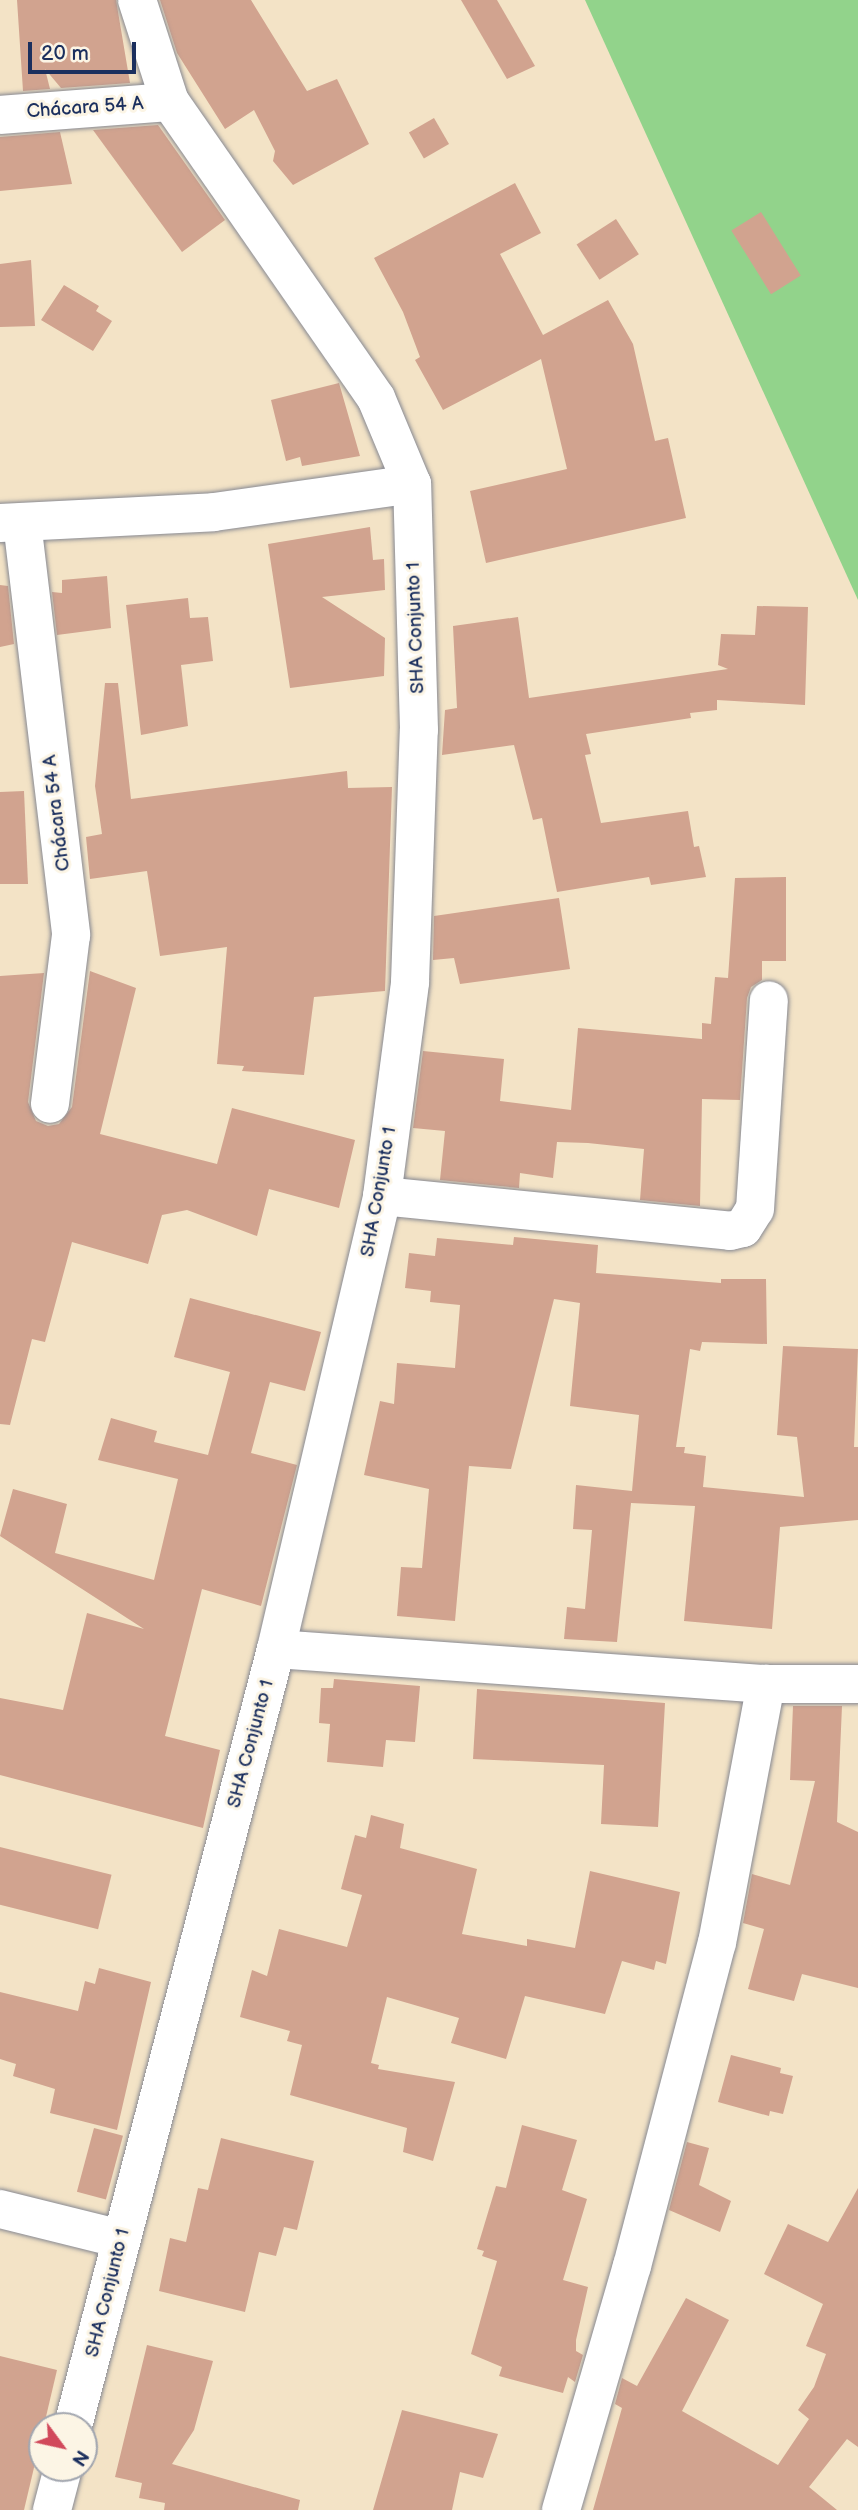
<!DOCTYPE html>
<meta charset="utf-8">
<style>
body{margin:0}
#map{position:relative;width:858px;height:2510px;overflow:hidden;background:#f3e3c6;font-family:"Balsamiq Sans",sans-serif}
div>[style]{position:absolute}
[style*='--x']{left:calc(var(--x)*1px);top:calc(var(--y)*1px);width:calc(var(--w)*1px);rotate:calc(var(--a)*1deg)}
.green>*{inset:0;background:#92d38b}
.building>*{inset:0;background:#d1a38f;transform-origin:0 0}
.roads{filter:drop-shadow(0 0 2px #878992) drop-shadow(0 0 2px #878992)}
.minor>*{height:38px;margin:-19px;padding:0 19px;transform-origin:19px;border-radius:19px;background:#fff}
span{translate:-50% -50%;white-space:nowrap;text-align:center;line-height:1.15;-webkit-text-stroke:6px #fcf5e5;paint-order:stroke}
.street-label{font-size:19px;color:#1b2f5e}
.north{position:absolute;left:28px;top:2412px;width:70px;height:70px;box-sizing:border-box;background:#fcf5e5;border:2px solid #a2a6af;border-radius:50%;rotate:123deg;font-size:19px;font-weight:700;line-height:28px;text-align:center;color:#1b2f5e}
.north::after{content:'';display:block;margin:auto;width:24px;height:32px;background:#d1495b;clip-path:polygon(50% 0,100% 100%,50% 72%,0 100%)}
.scale{position:absolute;left:28px;top:42px;width:108px;height:32px;box-sizing:border-box;border:4px solid #1b2f5e;border-top:0;padding-left:9px;font-size:21px;line-height:24px;white-space:nowrap;color:#1b2f5e;-webkit-text-stroke:5px #fcf5e5;paint-order:stroke}
</style>
<div id="map">
<div class="green">
<div style="clip-path:polygon(585px 0,858px 0,858px 600px)"></div>
</div>
<div class="building">
<div style="clip-path:polygon(17px 0,116px 0,130px 83px,61px 88px,45px 69px,50px 89px,23px 91px)"></div>
<div style="clip-path:polygon(160px 0,251px 0,307px 91px,337px 79px,369px 144px,293px 185px,273px 161px,275px 151px,254px 110px,225px 129px,177px 53px)"></div>
<div style="clip-path:polygon(461px 0,497px 0,535px 66px,507px 79px)"></div>
<div style="left:434px;top:118px;width:30px;height:29px;rotate:60deg"></div>
<div style="clip-path:polygon(158px 125px,225px 220px,182px 252px,93px 130px)"></div>
<div style="clip-path:polygon(60px 132px,72px 184px,0 191px,0 137px)"></div>
<div style="clip-path:polygon(515px 183px,541px 233px,500px 254px,543px 335px,608px 300px,633px 344px,655px 441px,668px 438px,686px 518px,486px 563px,470px 491px,567px 469px,541px 359px,443px 410px,415px 360px,420px 357px,403px 312px,374px 258px)"></div>
<div style="left:761px;top:212px;width:75px;height:35px;rotate:58deg"></div>
<div style="left:616px;top:219px;width:42px;height:47px;rotate:57deg"></div>
<div style="clip-path:polygon(31px 260px,35px 326px,0 327px,0 264px)"></div>
<div style="clip-path:polygon(64px 285px,99px 306px,96px 311px,112px 321px,93px 351px,41px 320px)"></div>
<div style="clip-path:polygon(339px 383px,360px 456px,302px 466px,300px 457px,286px 461px,271px 400px)"></div>
<div style="clip-path:polygon(370px 527px,373px 560px,384px 559px,385px 590px,322px 597px,385px 638px,384px 676px,290px 688px,268px 544px)"></div>
<div style="clip-path:polygon(107px 576px,111px 628px,57px 635px,52px 592px,62px 593px,62px 580px)"></div>
<div style="clip-path:polygon(0 585px,8px 586px,14px 644px,0 647px)"></div>
<div style="clip-path:polygon(188px 598px,190px 618px,208px 617px,213px 661px,181px 665px,188px 726px,141px 735px,126px 605px)"></div>
<div style="clip-path:polygon(757px 606px,808px 607px,805px 705px,717px 700px,717px 710px,690px 713px,691px 718px,586px 734px,591px 754px,585px 755px,601px 823px,688px 811px,694px 847px,699px 846px,706px 877px,651px 885px,649px 877px,557px 892px,542px 818px,533px 820px,514px 745px,442px 755px,445px 710px,457px 708px,453px 626px,518px 617px,529px 698px,728px 669px,718px 665px,721px 634px,755px 635px)"></div>
<div style="clip-path:polygon(105px 683px,118px 683px,131px 799px,347px 771px,348px 788px,392px 787px,385px 991px,314px 997px,304px 1075px,242px 1071px,244px 1066px,217px 1064px,227px 947px,160px 956px,147px 871px,90px 879px,86px 837px,102px 834px,95px 786px)"></div>
<div style="clip-path:polygon(24px 791px,28px 884px,0 884px,0 792px)"></div>
<div style="clip-path:polygon(786px 877px,786px 961px,762px 961px,762px 980px,751px 987px,747px 998px,740px 1100px,702px 1099px,700px 1206px,640px 1200px,644px 1149px,588px 1143px,557px 1142px,553px 1178px,520px 1173px,519px 1188px,440px 1180px,445px 1131px,413px 1128px,423px 1051px,504px 1059px,500px 1101px,571px 1110px,578px 1028px,702px 1039px,702px 1023px,711px 1024px,715px 977px,728px 978px,735px 878px)"></div>
<div style="clip-path:polygon(559px 898px,570px 969px,460px 984px,454px 958px,433px 960px,434px 916px)"></div>
<div style="clip-path:polygon(90px 971px,136px 988px,100px 1134px,217px 1164px,232px 1108px,355px 1140px,339px 1208px,269px 1189px,257px 1236px,187px 1210px,162px 1215px,148px 1264px,72px 1242px,45px 1342px,32px 1339px,10px 1425px,0 1424px,0 976px,44px 973px,28px 1102px,36px 1121px,48px 1126px,59px 1124px,72px 1107px)"></div>
<div style="clip-path:polygon(514px 1237px,598px 1245px,596px 1273px,721px 1283px,721px 1279px,766px 1279px,767px 1344px,702px 1342px,700px 1351px,690px 1349px,676px 1447px,685px 1447px,684px 1453px,706px 1456px,703px 1487px,804px 1497px,797px 1437px,777px 1435px,783px 1346px,858px 1349px,854px 1447px,858px 1447px,858px 1520px,780px 1527px,772px 1629px,684px 1621px,695px 1506px,631px 1503px,617px 1642px,564px 1639px,567px 1607px,585px 1609px,592px 1530px,573px 1529px,576px 1485px,632px 1491px,639px 1415px,570px 1406px,580px 1303px,554px 1299px,511px 1469px,469px 1466px,455px 1621px,397px 1616px,401px 1567px,422px 1568px,429px 1489px,364px 1475px,380px 1401px,394px 1404px,397px 1363px,455px 1368px,460px 1305px,430px 1302px,431px 1291px,405px 1288px,409px 1253px,435px 1256px,437px 1238px,513px 1245px)"></div>
<div style="clip-path:polygon(190px 1298px,321px 1332px,305px 1391px,270px 1382px,251px 1453px,297px 1465px,261px 1606px,202px 1589px,165px 1736px,220px 1750px,203px 1828px,0 1775px,0 1698px,63px 1710px,87px 1613px,144px 1629px,0 1536px,13px 1489px,67px 1504px,55px 1553px,154px 1580px,178px 1479px,98px 1460px,111px 1418px,157px 1431px,154px 1442px,208px 1455px,230px 1372px,174px 1357px)"></div>
<div style="clip-path:polygon(334px 1679px,420px 1686px,415px 1742px,386px 1740px,383px 1767px,327px 1762px,330px 1724px,319px 1723px,321px 1688px,333px 1688px)"></div>
<div style="clip-path:polygon(477px 1689px,665px 1703px,658px 1827px,601px 1824px,604px 1765px,473px 1759px)"></div>
<div style="clip-path:polygon(793px 1706px,842px 1706px,837px 1822px,858px 1832px,858px 1988px,802px 1974px,794px 2001px,748px 1989px,764px 1929px,743px 1923px,752px 1874px,790px 1885px,815px 1781px,790px 1780px)"></div>
<div style="clip-path:polygon(371px 1815px,404px 1824px,400px 1848px,477px 1869px,462px 1934px,527px 1946px,527px 1939px,575px 1948px,590px 1871px,680px 1892px,666px 1964px,656px 1961px,654px 1970px,622px 1961px,605px 2014px,525px 1996px,506px 2059px,451px 2043px,459px 2018px,387px 1997px,371px 2063px,379px 2065px,378px 2069px,455px 2082px,433px 2161px,403px 2152px,407px 2128px,290px 2095px,302px 2045px,287px 2041px,290px 2031px,240px 2017px,252px 1970px,267px 1976px,279px 1929px,347px 1947px,362px 1895px,341px 1889px,355px 1835px,366px 1838px)"></div>
<div style="left:0;top:1847px;width:115px;height:56px;rotate:14deg"></div>
<div style="clip-path:polygon(99px 1968px,151px 1982px,117px 2130px,50px 2113px,55px 2089px,13px 2076px,16px 2064px,0 2059px,0 1992px,78px 2011px,85px 1981px,95px 1984px)"></div>
<div style="clip-path:polygon(731px 2055px,781px 2068px,780px 2073px,793px 2076px,783px 2114px,770px 2111px,769px 2116px,718px 2102px)"></div>
<div style="clip-path:polygon(522px 2125px,577px 2140px,562px 2190px,587px 2199px,563px 2280px,588px 2287px,576px 2340px,576px 2351px,583px 2355px,575px 2382px,568px 2377px,563px 2393px,499px 2376px,502px 2367px,471px 2354px,497px 2261px,482px 2256px,484px 2251px,477px 2249px,496px 2186px,506px 2188px)"></div>
<div style="left:94px;top:2128px;width:30px;height:66px;rotate:15deg"></div>
<div style="clip-path:polygon(221px 2138px,314px 2161px,297px 2230px,284px 2227px,276px 2256px,259px 2252px,245px 2312px,159px 2291px,170px 2238px,186px 2242px,198px 2188px,208px 2190px)"></div>
<div style="clip-path:polygon(687px 2142px,709px 2148px,699px 2185px,731px 2201px,720px 2232px,669px 2210px)"></div>
<div style="clip-path:polygon(858px 2188px,858px 2447px,847px 2439px,809px 2487px,837px 2510px,593px 2510px,622px 2408px,615px 2404px,622px 2378px,637px 2386px,686px 2298px,729px 2320px,682px 2411px,778px 2465px,809px 2419px,798px 2410px,814px 2387px,826px 2354px,806px 2346px,823px 2304px,764px 2274px,788px 2224px,828px 2242px)"></div>
<div style="clip-path:polygon(147px 2345px,213px 2361px,194px 2430px,172px 2464px,300px 2500px,298px 2510px,164px 2510px,165px 2503px,139px 2498px,142px 2483px,115px 2477px)"></div>
<div style="clip-path:polygon(0 2356px,57px 2370px,24px 2510px,0 2510px)"></div>
<div style="clip-path:polygon(402px 2410px,498px 2434px,483px 2478px,460px 2472px,452px 2510px,373px 2510px)"></div>
</div>
<div class="roads">
<div class="minor">
<div style="--x:0;--y:115;--w:170;--a:-4.4"></div>
<div style="--x:22;--y:522;--w:416;--a:83.2"></div>
<div style="--x:71;--y:935;--w:170;--a:97.1"></div>
<div style="--x:0;--y:523;--w:214;--a:-2.9"></div>
<div style="--x:214;--y:512;--w:200;--a:-8"></div>
<div style="--x:382;--y:1196;--w:350;--a:5.7"></div>
<div style="--x:730;--y:1231;--w:13;--a:-13"></div>
<div style="--x:743;--y:1228;--w:22;--a:-58"></div>
<div style="--x:755;--y:1209;--w:209;--a:-86.2"></div>
<div style="--x:276;--y:1649;--w:491;--a:4.1"></div>
<div style="--x:766;--y:1684;--w:92;--a:0"></div>
<div style="--x:0;--y:2209;--w:125;--a:13.9"></div>
<div style="--x:73;--y:2426;--w:803;--a:-75.36"></div>
<div style="--x:276;--y:1649;--w:465;--a:-76.8"></div>
<div style="--x:382;--y:1196;--w:216;--a:-82.5"></div>
<div style="--x:410;--y:982;--w:252;--a:-88"></div>
<div style="--x:419;--y:730;--w:246;--a:-91.6"></div>
<div style="--x:412;--y:484;--w:93;--a:-112.7"></div>
<div style="--x:376;--y:398;--w:361;--a:-124.8"></div>
<div style="--x:170;--y:102;--w:107;--a:-107.9"></div>
<div style="--x:52;--y:2510;--w:43;--a:-75.3"></div>
<div style="--x:561;--y:2510;--w:254;--a:-73.8"></div>
<div style="--x:632;--y:2266;--w:334;--a:-75.3"></div>
<div style="--x:717;--y:1943;--w:264;--a:-79.3"></div>
</div>
</div>
<div class="street-label">
<span style="left:85px;top:108px;rotate:-4deg">Chácara 54 A</span>
<span style="left:416px;top:628px;rotate:-92deg">SHA Conjunto 1</span>
<span style="left:57px;top:813px;rotate:-97deg">Chácara 54 A</span>
<span style="left:379px;top:1192px;rotate:-80deg">SHA Conjunto 1</span>
<span style="left:251px;top:1744px;rotate:-75deg">SHA Conjunto 1</span>
<span style="left:108px;top:2293px;rotate:-76deg">SHA Conjunto 1</span>
</div>
<div class="north">N</div>
<div class="scale">20 m</div>
</div>
